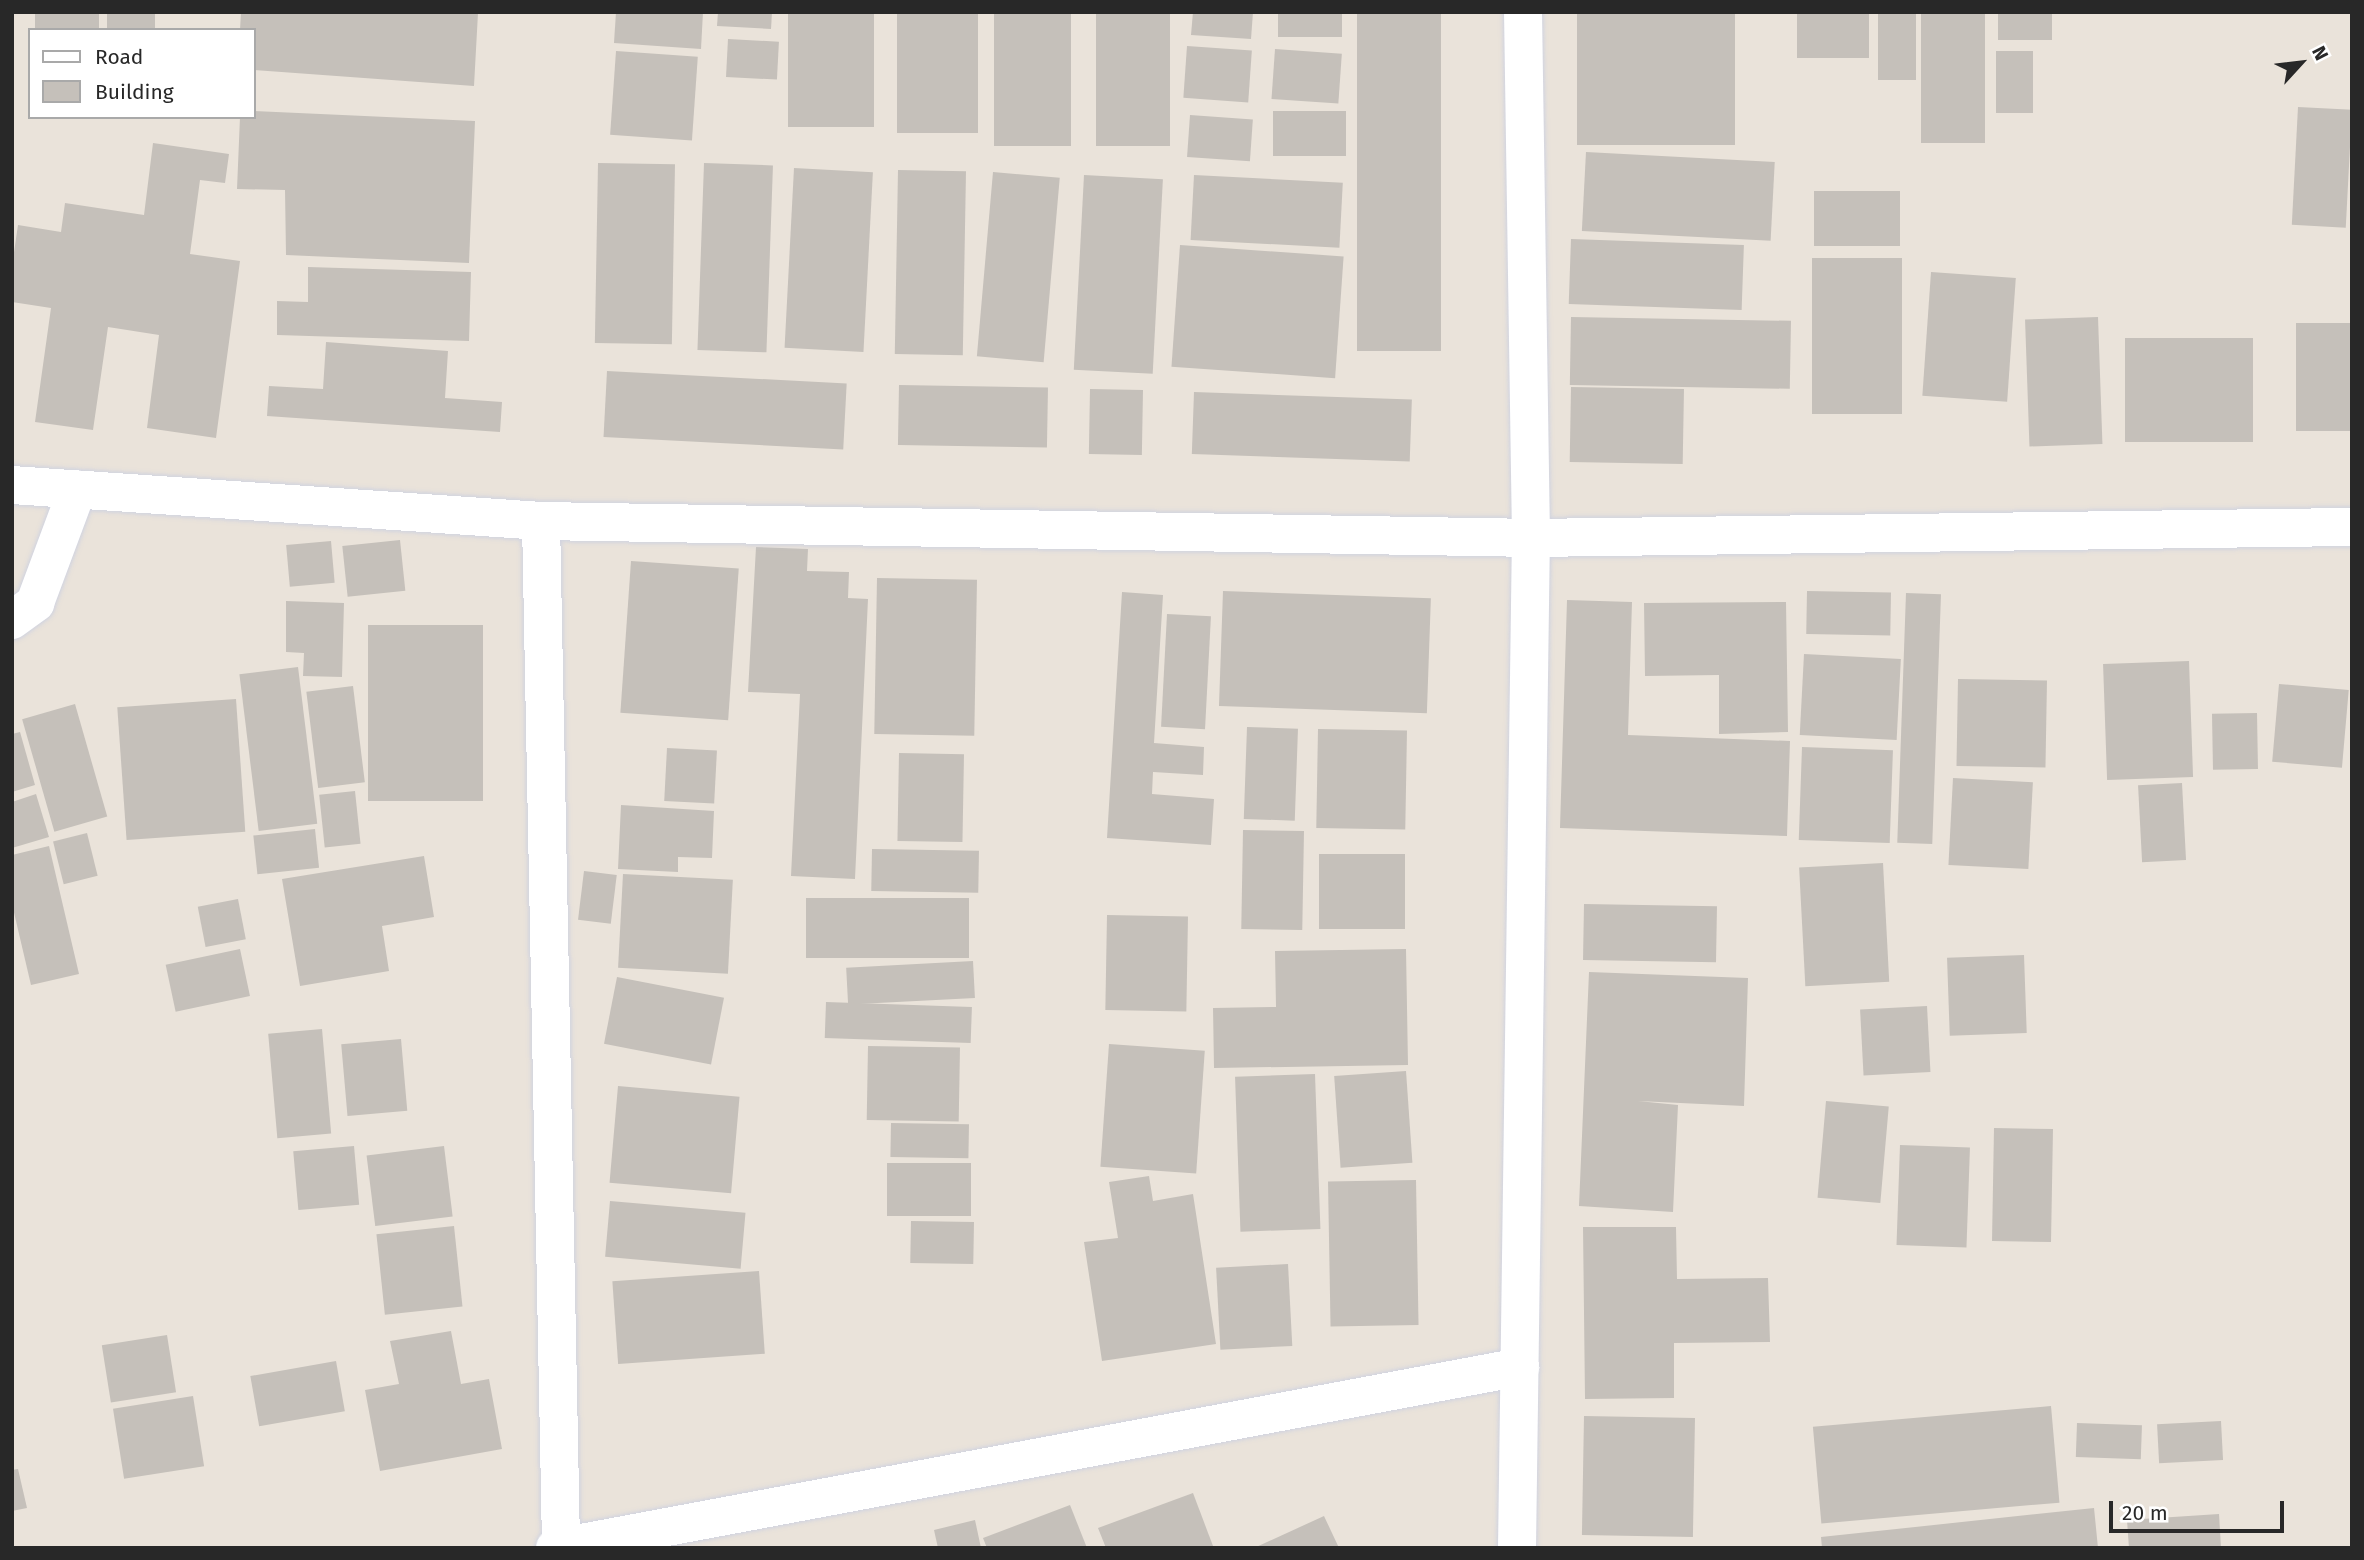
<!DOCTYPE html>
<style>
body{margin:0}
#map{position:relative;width:2364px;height:1560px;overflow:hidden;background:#eae3da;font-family:"Fira Sans",sans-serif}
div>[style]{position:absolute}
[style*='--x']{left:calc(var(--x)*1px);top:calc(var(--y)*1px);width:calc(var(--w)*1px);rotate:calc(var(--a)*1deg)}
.building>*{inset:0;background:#c5c0ba;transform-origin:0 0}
.roads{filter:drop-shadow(0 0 2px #d0d3e0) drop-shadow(0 0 2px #d0d3e0)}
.street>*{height:38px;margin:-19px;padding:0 19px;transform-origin:19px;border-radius:19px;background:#fff}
.secondary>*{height:38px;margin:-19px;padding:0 19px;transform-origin:19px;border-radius:19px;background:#fff}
span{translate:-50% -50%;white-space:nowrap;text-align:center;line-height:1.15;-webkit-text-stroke:5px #fff;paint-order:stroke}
.frame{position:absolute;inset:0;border:14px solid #282828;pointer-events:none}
.legend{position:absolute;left:28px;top:28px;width:228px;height:91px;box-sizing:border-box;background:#fff;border:2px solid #a9a9a9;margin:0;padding:9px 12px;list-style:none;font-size:21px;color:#282828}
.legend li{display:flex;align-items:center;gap:14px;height:35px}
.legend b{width:35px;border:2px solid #a9a9a9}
.north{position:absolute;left:2266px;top:28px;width:70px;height:70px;-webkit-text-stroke:5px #fff;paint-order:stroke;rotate:63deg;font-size:19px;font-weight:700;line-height:28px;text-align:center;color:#282828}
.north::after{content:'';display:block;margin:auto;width:24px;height:32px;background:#282828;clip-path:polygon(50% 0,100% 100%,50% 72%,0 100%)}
.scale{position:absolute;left:2109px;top:1501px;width:175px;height:32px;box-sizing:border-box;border:4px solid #282828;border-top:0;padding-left:9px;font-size:21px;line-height:24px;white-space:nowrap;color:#282828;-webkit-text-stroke:5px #fff;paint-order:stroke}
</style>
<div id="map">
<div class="building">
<div style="left:35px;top:12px;width:64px;height:18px"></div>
<div style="left:107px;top:12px;width:48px;height:18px"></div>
<div style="clip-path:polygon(241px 12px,478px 13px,474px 86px,254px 70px,254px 30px,240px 30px)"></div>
<div style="clip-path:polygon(616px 12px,703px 12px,701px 49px,614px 43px)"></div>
<div style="clip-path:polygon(718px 12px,772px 12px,771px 29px,717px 26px)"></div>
<div style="left:788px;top:12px;width:86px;height:115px"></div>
<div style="left:897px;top:12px;width:81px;height:121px"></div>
<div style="left:994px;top:12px;width:77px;height:134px"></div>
<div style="left:1096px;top:12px;width:74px;height:134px"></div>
<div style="clip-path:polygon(1193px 12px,1253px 12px,1251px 39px,1191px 35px)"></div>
<div style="left:1278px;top:12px;width:64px;height:25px"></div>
<div style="left:1357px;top:12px;width:84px;height:339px"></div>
<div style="left:1577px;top:12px;width:158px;height:133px"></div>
<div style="left:1797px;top:12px;width:72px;height:46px"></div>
<div style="left:1878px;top:12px;width:38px;height:68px"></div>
<div style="left:1921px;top:12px;width:64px;height:131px"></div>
<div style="left:1998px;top:12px;width:54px;height:28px"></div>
<div style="left:728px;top:39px;width:51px;height:38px;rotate:3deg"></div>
<div style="left:1187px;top:46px;width:65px;height:52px;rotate:4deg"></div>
<div style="left:1275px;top:49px;width:67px;height:50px;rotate:4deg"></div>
<div style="left:616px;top:51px;width:82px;height:84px;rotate:4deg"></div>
<div style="left:1996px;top:51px;width:37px;height:62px"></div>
<div style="left:2298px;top:107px;width:54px;height:118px;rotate:3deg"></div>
<div style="clip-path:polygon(254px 111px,475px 121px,469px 263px,286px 255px,285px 190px,237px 189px,240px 117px,254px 117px)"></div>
<div style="left:1273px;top:111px;width:73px;height:45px"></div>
<div style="left:1190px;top:115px;width:63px;height:42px;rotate:4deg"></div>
<div style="clip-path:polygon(153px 143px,229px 154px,225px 183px,200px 180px,190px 254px,240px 261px,216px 438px,147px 428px,159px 335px,108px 327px,93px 430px,35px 422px,51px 308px,12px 302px,12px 266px,18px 225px,61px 232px,65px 203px,144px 215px)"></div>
<div style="left:1586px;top:152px;width:189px;height:79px;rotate:3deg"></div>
<div style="left:598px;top:163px;width:77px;height:180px;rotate:1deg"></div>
<div style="left:704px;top:163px;width:69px;height:187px;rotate:2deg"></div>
<div style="left:794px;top:168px;width:79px;height:180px;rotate:3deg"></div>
<div style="left:898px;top:170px;width:68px;height:184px;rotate:1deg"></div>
<div style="left:993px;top:172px;width:67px;height:185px;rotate:5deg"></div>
<div style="left:1084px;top:175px;width:79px;height:195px;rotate:3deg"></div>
<div style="left:1194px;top:175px;width:149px;height:65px;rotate:3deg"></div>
<div style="left:1814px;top:191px;width:86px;height:55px"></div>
<div style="left:1571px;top:239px;width:173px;height:65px;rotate:2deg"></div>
<div style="left:1180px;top:245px;width:164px;height:122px;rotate:4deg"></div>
<div style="left:1812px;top:258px;width:90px;height:156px"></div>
<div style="clip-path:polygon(308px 267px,471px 272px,469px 341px,277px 335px,277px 301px,308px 302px)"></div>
<div style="left:1931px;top:272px;width:85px;height:124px;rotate:4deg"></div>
<div style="left:1571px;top:317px;width:220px;height:68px;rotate:1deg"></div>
<div style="left:2098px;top:317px;width:127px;height:73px;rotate:88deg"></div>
<div style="left:2296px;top:323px;width:56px;height:108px"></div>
<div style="left:2125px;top:338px;width:128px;height:104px"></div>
<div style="clip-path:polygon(326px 342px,448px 351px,445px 398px,502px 402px,500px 432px,267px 416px,269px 386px,323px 389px)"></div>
<div style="left:607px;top:371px;width:240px;height:66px;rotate:3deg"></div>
<div style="left:899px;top:385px;width:149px;height:60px;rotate:1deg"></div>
<div style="left:1571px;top:387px;width:113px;height:75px;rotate:1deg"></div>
<div style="left:1090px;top:389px;width:53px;height:65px;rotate:1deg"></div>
<div style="left:1194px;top:392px;width:218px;height:62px;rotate:2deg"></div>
<div style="left:400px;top:540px;width:51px;height:58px;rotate:84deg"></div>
<div style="left:331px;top:541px;width:42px;height:45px;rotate:85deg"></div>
<div style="clip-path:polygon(756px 547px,808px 549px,807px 571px,849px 572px,848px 598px,868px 599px,855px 879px,791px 876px,800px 694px,748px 692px)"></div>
<div style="left:631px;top:561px;width:108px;height:152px;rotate:4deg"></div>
<div style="left:877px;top:578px;width:100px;height:156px;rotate:1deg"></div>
<div style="left:1223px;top:591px;width:208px;height:115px;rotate:2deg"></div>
<div style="left:1807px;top:591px;width:84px;height:43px;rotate:1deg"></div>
<div style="clip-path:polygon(1122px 592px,1163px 595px,1154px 743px,1204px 747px,1203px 775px,1153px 772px,1152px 794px,1214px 799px,1211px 845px,1107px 838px)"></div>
<div style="left:1906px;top:593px;width:35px;height:250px;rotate:2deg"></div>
<div style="clip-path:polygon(1567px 600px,1632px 602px,1628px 735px,1790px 741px,1787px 836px,1560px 828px)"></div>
<div style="clip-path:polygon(286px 601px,344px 603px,342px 677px,303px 676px,304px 653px,286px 652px)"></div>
<div style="clip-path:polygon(1786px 602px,1788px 732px,1719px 734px,1719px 675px,1645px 676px,1644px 603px)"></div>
<div style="left:1167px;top:614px;width:44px;height:113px;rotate:3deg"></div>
<div style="left:368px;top:625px;width:115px;height:176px"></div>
<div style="left:1804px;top:654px;width:97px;height:81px;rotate:3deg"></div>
<div style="left:2189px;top:661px;width:116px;height:86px;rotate:88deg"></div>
<div style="left:298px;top:667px;width:158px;height:59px;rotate:83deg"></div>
<div style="left:1958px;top:679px;width:89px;height:87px;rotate:1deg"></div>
<div style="left:2279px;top:684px;width:70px;height:78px;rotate:5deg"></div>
<div style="left:353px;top:686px;width:97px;height:47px;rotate:83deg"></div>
<div style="left:236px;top:699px;width:133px;height:119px;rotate:86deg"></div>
<div style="left:75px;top:704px;width:117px;height:55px;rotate:74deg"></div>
<div style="left:2257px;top:713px;width:56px;height:45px;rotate:89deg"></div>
<div style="left:1247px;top:727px;width:51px;height:92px;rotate:2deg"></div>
<div style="left:1318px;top:729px;width:89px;height:99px;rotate:1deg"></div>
<div style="clip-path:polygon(20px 732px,35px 785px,12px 792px,12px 734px)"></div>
<div style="left:1802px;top:747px;width:91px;height:93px;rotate:2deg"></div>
<div style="left:667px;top:748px;width:50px;height:53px;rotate:3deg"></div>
<div style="left:899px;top:753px;width:65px;height:88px;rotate:1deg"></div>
<div style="left:1953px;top:778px;width:80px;height:87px;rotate:3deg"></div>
<div style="left:2182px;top:783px;width:77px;height:44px;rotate:87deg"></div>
<div style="left:355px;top:791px;width:53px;height:36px;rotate:84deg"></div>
<div style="clip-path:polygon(36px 794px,49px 837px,12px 848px,12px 802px)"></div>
<div style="clip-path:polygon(621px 805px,714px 811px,712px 858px,678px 857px,678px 872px,618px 869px)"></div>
<div style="left:315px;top:829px;width:39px;height:62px;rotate:84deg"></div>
<div style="left:1243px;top:830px;width:61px;height:99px;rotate:1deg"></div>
<div style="left:87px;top:833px;width:44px;height:35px;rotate:76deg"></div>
<div style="clip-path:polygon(49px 846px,79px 974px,31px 985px,12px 904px,12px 855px)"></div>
<div style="left:872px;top:849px;width:107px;height:42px;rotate:1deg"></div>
<div style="left:1319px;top:854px;width:86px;height:75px"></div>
<div style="clip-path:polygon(424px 856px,434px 917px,382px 926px,389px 971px,300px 986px,282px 879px)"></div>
<div style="left:1883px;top:863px;width:119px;height:84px;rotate:87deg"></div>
<div style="left:584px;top:871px;width:33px;height:49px;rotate:7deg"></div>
<div style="left:623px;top:874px;width:110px;height:94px;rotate:3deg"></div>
<div style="left:969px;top:898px;width:60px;height:163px;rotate:90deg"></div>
<div style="left:238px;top:899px;width:41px;height:41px;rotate:79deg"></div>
<div style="left:1584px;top:904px;width:133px;height:56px;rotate:1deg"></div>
<div style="left:1107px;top:915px;width:81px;height:95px;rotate:1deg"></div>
<div style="left:240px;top:949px;width:48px;height:76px;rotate:78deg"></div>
<div style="clip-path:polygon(1406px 949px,1408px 1065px,1214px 1068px,1213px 1008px,1276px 1007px,1275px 951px)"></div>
<div style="left:2024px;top:955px;width:78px;height:77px;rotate:88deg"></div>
<div style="left:973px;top:961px;width:37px;height:127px;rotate:87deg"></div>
<div style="clip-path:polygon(1589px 972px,1748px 978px,1744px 1106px,1638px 1101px,1678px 1105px,1673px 1212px,1579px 1206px)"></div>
<div style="left:617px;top:977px;width:109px;height:68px;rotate:11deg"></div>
<div style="left:826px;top:1002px;width:146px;height:36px;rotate:2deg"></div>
<div style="left:1927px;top:1006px;width:66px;height:67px;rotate:87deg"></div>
<div style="left:322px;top:1029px;width:105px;height:54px;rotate:85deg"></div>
<div style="left:401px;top:1039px;width:72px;height:60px;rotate:85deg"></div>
<div style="left:1109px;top:1044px;width:96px;height:123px;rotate:4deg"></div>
<div style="left:868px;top:1046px;width:92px;height:74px;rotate:1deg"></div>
<div style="left:1406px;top:1071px;width:92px;height:72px;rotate:86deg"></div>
<div style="left:1315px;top:1074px;width:155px;height:80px;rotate:88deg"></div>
<div style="left:618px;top:1086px;width:122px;height:97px;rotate:5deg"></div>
<div style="left:1826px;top:1101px;width:63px;height:97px;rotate:5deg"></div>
<div style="left:891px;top:1123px;width:78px;height:34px;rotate:1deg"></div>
<div style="left:1994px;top:1128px;width:59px;height:113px;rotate:1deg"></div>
<div style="left:1900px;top:1145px;width:70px;height:100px;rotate:2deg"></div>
<div style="left:354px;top:1146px;width:59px;height:61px;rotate:85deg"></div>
<div style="left:444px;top:1146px;width:71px;height:78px;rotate:83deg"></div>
<div style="left:887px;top:1163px;width:84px;height:53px"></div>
<div style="clip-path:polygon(1149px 1176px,1153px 1201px,1193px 1194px,1216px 1344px,1102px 1361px,1084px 1242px,1118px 1238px,1109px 1182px)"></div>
<div style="left:1416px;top:1180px;width:145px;height:88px;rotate:89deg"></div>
<div style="left:610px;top:1201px;width:136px;height:56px;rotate:5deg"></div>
<div style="left:911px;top:1221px;width:63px;height:42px;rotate:1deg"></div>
<div style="left:454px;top:1226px;width:81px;height:78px;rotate:84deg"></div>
<div style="clip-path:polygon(1583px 1227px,1676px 1227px,1677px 1279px,1768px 1278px,1770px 1342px,1674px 1343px,1674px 1398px,1585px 1399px)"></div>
<div style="left:1288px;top:1264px;width:82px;height:72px;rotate:87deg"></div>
<div style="left:759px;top:1271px;width:83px;height:147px;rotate:86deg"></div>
<div style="clip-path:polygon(451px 1331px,461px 1384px,489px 1379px,502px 1449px,380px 1471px,365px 1390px,399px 1384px,390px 1341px)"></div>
<div style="left:167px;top:1335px;width:58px;height:66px;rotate:81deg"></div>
<div style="left:336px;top:1361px;width:51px;height:87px;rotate:80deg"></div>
<div style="left:193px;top:1396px;width:71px;height:81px;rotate:81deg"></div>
<div style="left:2051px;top:1406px;width:97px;height:239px;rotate:85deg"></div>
<div style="left:1584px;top:1416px;width:111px;height:119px;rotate:1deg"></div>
<div style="left:2221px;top:1421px;width:39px;height:64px;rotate:87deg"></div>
<div style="left:2077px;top:1423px;width:65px;height:34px;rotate:2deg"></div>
<div style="clip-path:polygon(18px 1469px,27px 1508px,12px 1511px,12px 1470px)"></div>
<div style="clip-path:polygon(1193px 1493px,1213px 1546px,1106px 1548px,1098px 1528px)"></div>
<div style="clip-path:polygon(1070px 1505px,1087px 1548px,987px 1548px,983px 1538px)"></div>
<div style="clip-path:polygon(2094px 1508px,2098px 1548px,1822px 1548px,1821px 1537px)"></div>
<div style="clip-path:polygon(2219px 1514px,2221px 1548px,2129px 1548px,2127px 1520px)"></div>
<div style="clip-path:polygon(1324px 1516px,1339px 1548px,1254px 1548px)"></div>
<div style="clip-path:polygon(975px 1520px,981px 1548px,938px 1548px,934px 1530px)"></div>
</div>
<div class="roads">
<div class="street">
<div style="--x:541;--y:521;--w:1026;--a:88.88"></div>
<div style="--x:1531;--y:538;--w:821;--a:-0.77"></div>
<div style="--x:12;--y:620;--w:29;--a:-36"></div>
<div style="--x:35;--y:603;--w:121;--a:-69.6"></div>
<div style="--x:555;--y:1548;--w:982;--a:-10.62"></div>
</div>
<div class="secondary">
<div style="--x:12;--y:485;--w:530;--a:3.89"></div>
<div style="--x:541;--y:521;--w:990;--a:0.98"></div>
<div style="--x:1517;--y:1548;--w:1010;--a:-89.21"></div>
<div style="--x:1531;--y:538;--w:526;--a:-90.87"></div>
</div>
</div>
<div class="frame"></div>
<ul class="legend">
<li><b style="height:9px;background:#fff"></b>Road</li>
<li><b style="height:19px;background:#c5c0ba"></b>Building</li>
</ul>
<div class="north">N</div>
<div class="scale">20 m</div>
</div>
